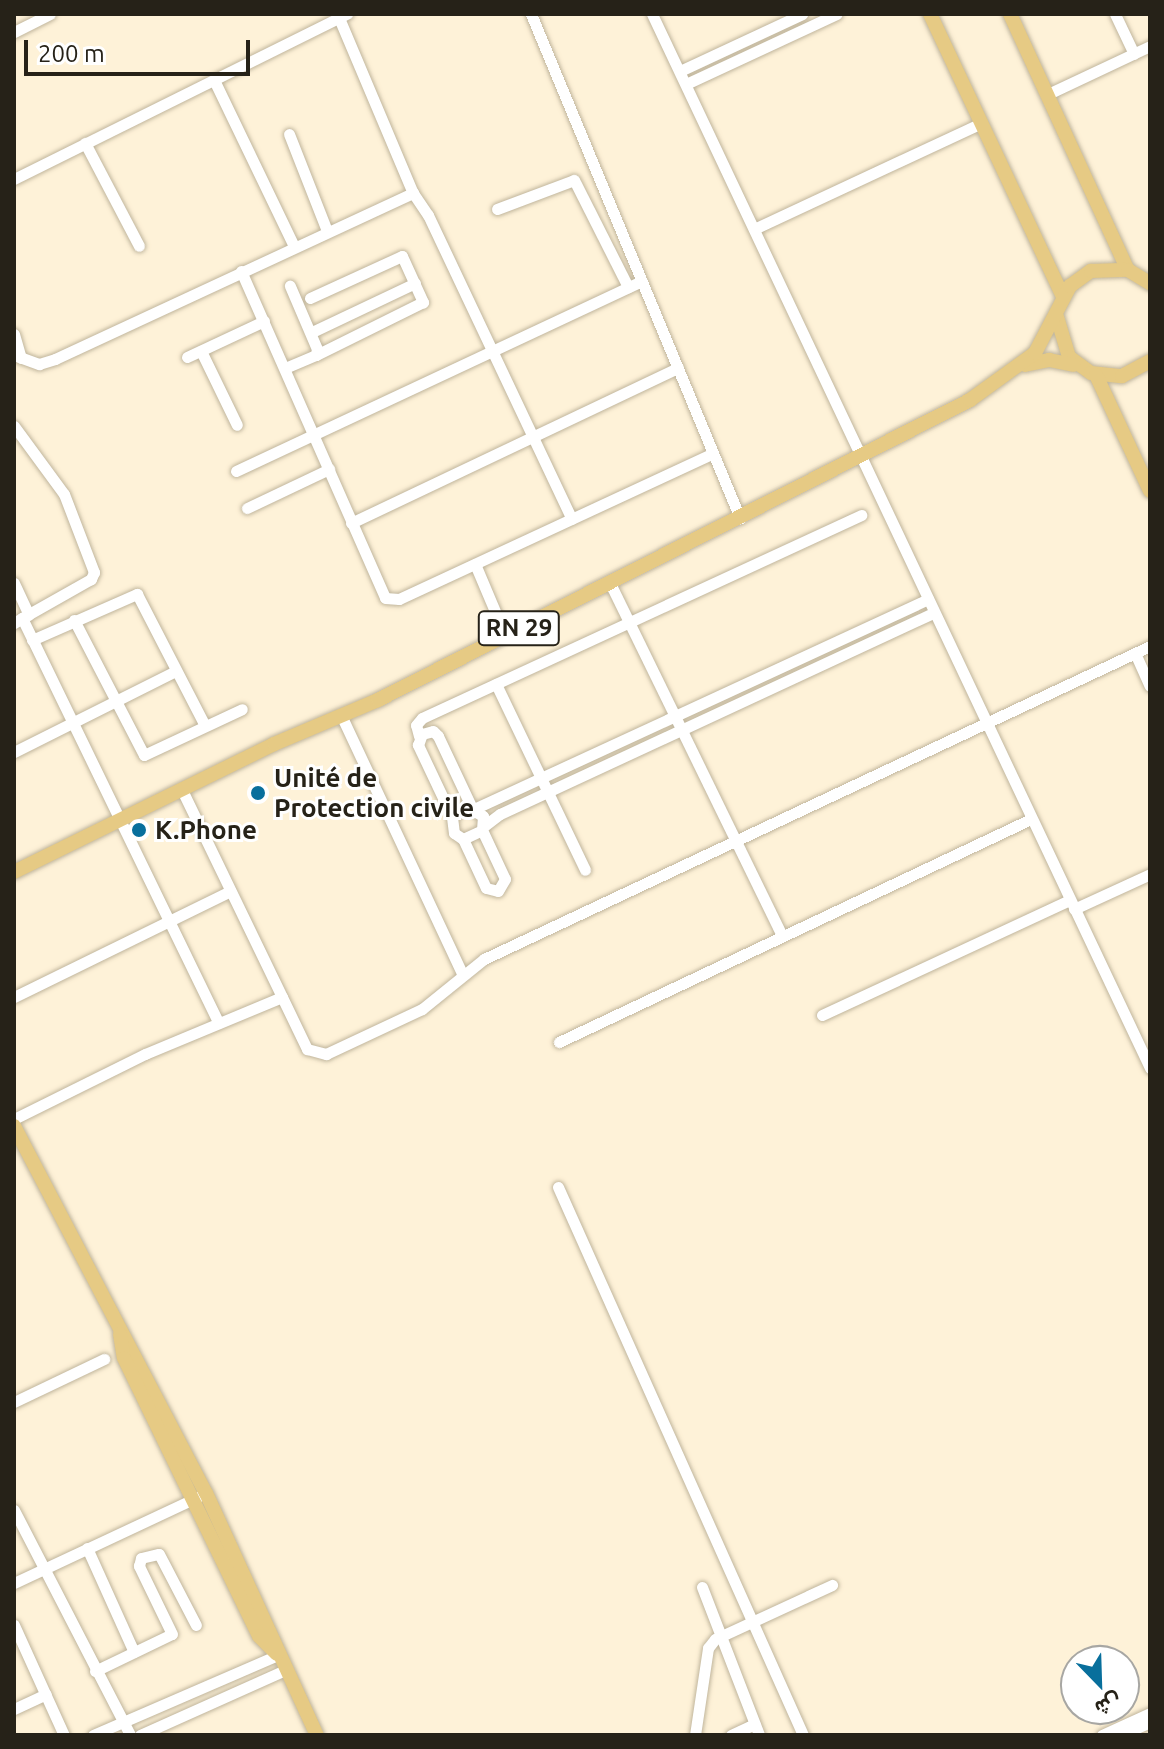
<!DOCTYPE html>
<meta charset="utf-8">
<style>
body{margin:0}
#map{position:relative;width:1164px;height:1749px;overflow:hidden;background:#fef2d8;font-family:Ubuntu,Vazirmatn,sans-serif}
div>[style]{position:absolute}
[style*='--x']{left:calc(var(--x)*1px);top:calc(var(--y)*1px);width:calc(var(--w)*1px);rotate:calc(var(--a)*1deg)}
.roads{filter:drop-shadow(0 0 2px #c0b59c) drop-shadow(0 0 2px #c0b59c)}
.minor>*{height:11px;margin:-5.5px;padding:0 5.5px;transform-origin:5.5px;border-radius:5.5px;background:#fff}
.major>*{height:14px;margin:-7px;padding:0 7px;transform-origin:7px;border-radius:7px;background:#e6ca84}
.dots>*{width:22px;height:22px;translate:-50% -50%;box-sizing:border-box;border:4px solid #fff;border-radius:50%}
span{translate:-50% -50%;white-space:nowrap;text-align:center;line-height:1.15;-webkit-text-stroke:6px #fff;paint-order:stroke}
.shield-label span{padding:2px 6px;background:#fff;border:2px solid;border-radius:6px;-webkit-text-stroke-width:0}
.shield-label{font-size:24px;color:#262218;font-weight:700}
.poi-label{font-size:26px;color:#262218;font-weight:700}
.left{translate:0 -50%;text-align:left}
.frame{position:absolute;inset:0;border:16px solid #262218;pointer-events:none}
.north{position:absolute;left:1060px;top:1645px;width:80px;height:80px;box-sizing:border-box;background:#fff;border:2px solid #a8a7a3;border-radius:50%;rotate:157deg;font-size:22px;font-weight:700;line-height:32px;text-align:center;color:#262218}
.north::after{content:'';display:block;margin:auto;width:28px;height:36px;background:#086f9c;clip-path:polygon(50% 0,100% 100%,50% 72%,0 100%)}
.scale{position:absolute;left:24px;top:40px;width:226px;height:36px;box-sizing:border-box;border:4px solid #262218;border-top:0;padding-left:10px;font-size:24px;line-height:28px;white-space:nowrap;color:#262218;-webkit-text-stroke:6px #fff;paint-order:stroke}
</style>
<div id="map">
<div class="roads">
<div class="minor">
<div style="--x:531;--y:14;--w:546;--a:67.48"></div>
<div style="--x:652;--y:14;--w:1166;--a:64.71"></div>
<div style="--x:1115;--y:14;--w:44;--a:64.6"></div>
<div style="--x:339;--y:18;--w:190;--a:67.1"></div>
<div style="--x:413;--y:193;--w:27;--a:56"></div>
<div style="--x:428;--y:215;--w:336;--a:64.7"></div>
<div style="--x:14;--y:32;--w:40;--a:-26.6"></div>
<div style="--x:680;--y:71;--w:135;--a:-25"></div>
<div style="--x:214;--y:80;--w:184;--a:64.3"></div>
<div style="--x:686;--y:84;--w:166;--a:-24.9"></div>
<div style="--x:1048;--y:94;--w:113;--a:-25.2"></div>
<div style="--x:289;--y:134;--w:104;--a:68.6"></div>
<div style="--x:85;--y:143;--w:116;--a:62.3"></div>
<div style="--x:14;--y:179;--w:372;--a:-26.4"></div>
<div style="--x:497;--y:209;--w:82;--a:-20.6"></div>
<div style="--x:574;--y:180;--w:120;--a:63.2"></div>
<div style="--x:754;--y:229;--w:251;--a:-25"></div>
<div style="--x:241;--y:271;--w:357;--a:66.2"></div>
<div style="--x:385;--y:598;--w:14;--a:4"></div>
<div style="--x:399;--y:599;--w:345;--a:-24.9"></div>
<div style="--x:310;--y:298;--w:101;--a:-24.5"></div>
<div style="--x:402;--y:256;--w:51;--a:65.5"></div>
<div style="--x:423;--y:302;--w:119;--a:153.6"></div>
<div style="--x:312;--y:332;--w:114;--a:-25.4"></div>
<div style="--x:14;--y:334;--w:25;--a:74"></div>
<div style="--x:201;--y:351;--w:82;--a:64.1"></div>
<div style="--x:14;--y:355;--w:27;--a:20"></div>
<div style="--x:39;--y:364;--w:17;--a:-17"></div>
<div style="--x:55;--y:359;--w:395;--a:-24.9"></div>
<div style="--x:187;--y:357;--w:85;--a:-25.1"></div>
<div style="--x:285;--y:368;--w:34;--a:-23"></div>
<div style="--x:316;--y:355;--w:6;--a:-81"></div>
<div style="--x:317;--y:349;--w:69;--a:-113.2"></div>
<div style="--x:14;--y:426;--w:84;--a:53.7"></div>
<div style="--x:64;--y:494;--w:84;--a:69"></div>
<div style="--x:94;--y:572;--w:8;--a:113"></div>
<div style="--x:91;--y:579;--w:79;--a:150.5"></div>
<div style="--x:236;--y:471;--w:448;--a:-25.1"></div>
<div style="--x:247;--y:508;--w:91;--a:-25.4"></div>
<div style="--x:351;--y:523;--w:362;--a:-25.4"></div>
<div style="--x:475;--y:564;--w:77;--a:67.1"></div>
<div style="--x:14;--y:583;--w:35;--a:65"></div>
<div style="--x:610;--y:583;--w:393;--a:64"></div>
<div style="--x:74;--y:620;--w:152;--a:62.6"></div>
<div style="--x:144;--y:755;--w:108;--a:-25.1"></div>
<div style="--x:14;--y:623;--w:9;--a:-32"></div>
<div style="--x:22;--y:618;--w:450;--a:64.1"></div>
<div style="--x:32;--y:640;--w:115;--a:-23.7"></div>
<div style="--x:137;--y:594;--w:148;--a:62.7"></div>
<div style="--x:1135;--y:653;--w:36;--a:66"></div>
<div style="--x:496;--y:684;--w:206;--a:64.4"></div>
<div style="--x:341;--y:715;--w:285;--a:64.9"></div>
<div style="--x:419;--y:736;--w:11;--a:-105"></div>
<div style="--x:416;--y:725;--w:9;--a:-49"></div>
<div style="--x:422;--y:718;--w:484;--a:-24.8"></div>
<div style="--x:14;--y:752;--w:181;--a:-26.6"></div>
<div style="--x:182;--y:790;--w:230;--a:64.2"></div>
<div style="--x:476;--y:808;--w:498;--a:-24.8"></div>
<div style="--x:452;--y:817;--w:80;--a:-115.3"></div>
<div style="--x:418;--y:745;--w:12;--a:-70"></div>
<div style="--x:422;--y:734;--w:11;--a:-15"></div>
<div style="--x:433;--y:731;--w:7;--a:45"></div>
<div style="--x:438;--y:736;--w:77;--a:64.8"></div>
<div style="--x:484;--y:826;--w:20;--a:-37"></div>
<div style="--x:500;--y:814;--w:478;--a:-24.9"></div>
<div style="--x:463;--y:839;--w:54;--a:64.9"></div>
<div style="--x:486;--y:888;--w:12;--a:14"></div>
<div style="--x:498;--y:891;--w:14;--a:-60"></div>
<div style="--x:505;--y:879;--w:54;--a:-115.1"></div>
<div style="--x:482;--y:830;--w:14;--a:-86"></div>
<div style="--x:483;--y:816;--w:21;--a:-151"></div>
<div style="--x:465;--y:806;--w:17;--a:140"></div>
<div style="--x:452;--y:817;--w:16;--a:83"></div>
<div style="--x:454;--y:833;--w:11;--a:34"></div>
<div style="--x:463;--y:839;--w:21;--a:-25"></div>
<div style="--x:1074;--y:909;--w:84;--a:-24.7"></div>
<div style="--x:14;--y:997;--w:241;--a:-26.1"></div>
<div style="--x:822;--y:1015;--w:273;--a:-24.9"></div>
<div style="--x:559;--y:1042;--w:522;--a:-25.29"></div>
<div style="--x:14;--y:1119;--w:146;--a:-26.4"></div>
<div style="--x:145;--y:1054;--w:148;--a:-22.6"></div>
<div style="--x:282;--y:997;--w:58;--a:64.3"></div>
<div style="--x:307;--y:1049;--w:20;--a:15"></div>
<div style="--x:326;--y:1054;--w:106;--a:-25.1"></div>
<div style="--x:422;--y:1009;--w:80;--a:-38.9"></div>
<div style="--x:484;--y:959;--w:736;--a:-25.17"></div>
<div style="--x:558;--y:1187;--w:600;--a:65.91"></div>
<div style="--x:14;--y:1402;--w:100;--a:-25.5"></div>
<div style="--x:14;--y:1510;--w:253;--a:62.7"></div>
<div style="--x:87;--y:1548;--w:114;--a:65.7"></div>
<div style="--x:14;--y:1583;--w:203;--a:-25.1"></div>
<div style="--x:702;--y:1587;--w:159;--a:68.9"></div>
<div style="--x:14;--y:1625;--w:121;--a:65.6"></div>
<div style="--x:95;--y:1671;--w:85;--a:-25.7"></div>
<div style="--x:172;--y:1634;--w:76;--a:-115.9"></div>
<div style="--x:139;--y:1566;--w:8;--a:-76"></div>
<div style="--x:141;--y:1558;--w:18;--a:-13"></div>
<div style="--x:159;--y:1554;--w:80;--a:62.5"></div>
<div style="--x:14;--y:1709;--w:35;--a:-25"></div>
<div style="--x:93;--y:1735;--w:202;--a:-23.4"></div>
<div style="--x:140;--y:1735;--w:159;--a:-24.1"></div>
<div style="--x:695;--y:1735;--w:88;--a:-81.5"></div>
<div style="--x:708;--y:1648;--w:11;--a:-52"></div>
<div style="--x:715;--y:1639;--w:129;--a:-24.8"></div>
<div style="--x:731;--y:1735;--w:26;--a:-25"></div>
<div style="--x:1102;--y:1735;--w:53;--a:-24.6"></div>
<div style="--x:1121;--y:1735;--w:32;--a:-24"></div>
</div>
<div class="major">
<div style="--x:930;--y:14;--w:313;--a:64.8"></div>
<div style="--x:1010;--y:14;--w:282;--a:65.3"></div>
<div style="--x:1057;--y:317;--w:42;--a:73.3"></div>
<div style="--x:1069;--y:357;--w:27;--a:36"></div>
<div style="--x:1091;--y:373;--w:31;--a:6"></div>
<div style="--x:1122;--y:376;--w:32;--a:-28"></div>
<div style="--x:1025;--y:365;--w:25;--a:-12"></div>
<div style="--x:1049;--y:360;--w:25;--a:11"></div>
<div style="--x:1096;--y:375;--w:128;--a:65"></div>
<div style="--x:14;--y:872;--w:290;--a:-26.2"></div>
<div style="--x:274;--y:744;--w:113;--a:-22.9"></div>
<div style="--x:378;--y:700;--w:664;--a:-26.87"></div>
<div style="--x:970;--y:400;--w:80;--a:-35.9"></div>
<div style="--x:1035;--y:353;--w:76;--a:-62.4"></div>
<div style="--x:1070;--y:286;--w:26;--a:-36"></div>
<div style="--x:1091;--y:271;--w:37;--a:-2"></div>
<div style="--x:1128;--y:270;--w:26;--a:31"></div>
<div style="--x:14;--y:1126;--w:414;--a:62.4"></div>
<div style="--x:206;--y:1493;--w:266;--a:65.4"></div>
<div style="--x:120;--y:1334;--w:24;--a:81"></div>
<div style="--x:124;--y:1358;--w:309;--a:64.1"></div>
<div style="--x:259;--y:1636;--w:25;--a:45"></div>
</div>
</div>
<div class="dots">
<div style="left:258px;top:793px;background:#086f9c"></div>
<div style="left:139px;top:830px;background:#086f9c"></div>
</div>
<div class="shield-label">
<span style="left:519px;top:628px">RN 29</span>
</div>
<div class="poi-label">
<span class="left" style="left:274px;top:793px">Unité de<br>Protection civile</span>
<span class="left" style="left:155px;top:830px">K.Phone</span>
</div>
<div class="frame"></div>
<div class="north">ش</div>
<div class="scale">200 m</div>
</div>
